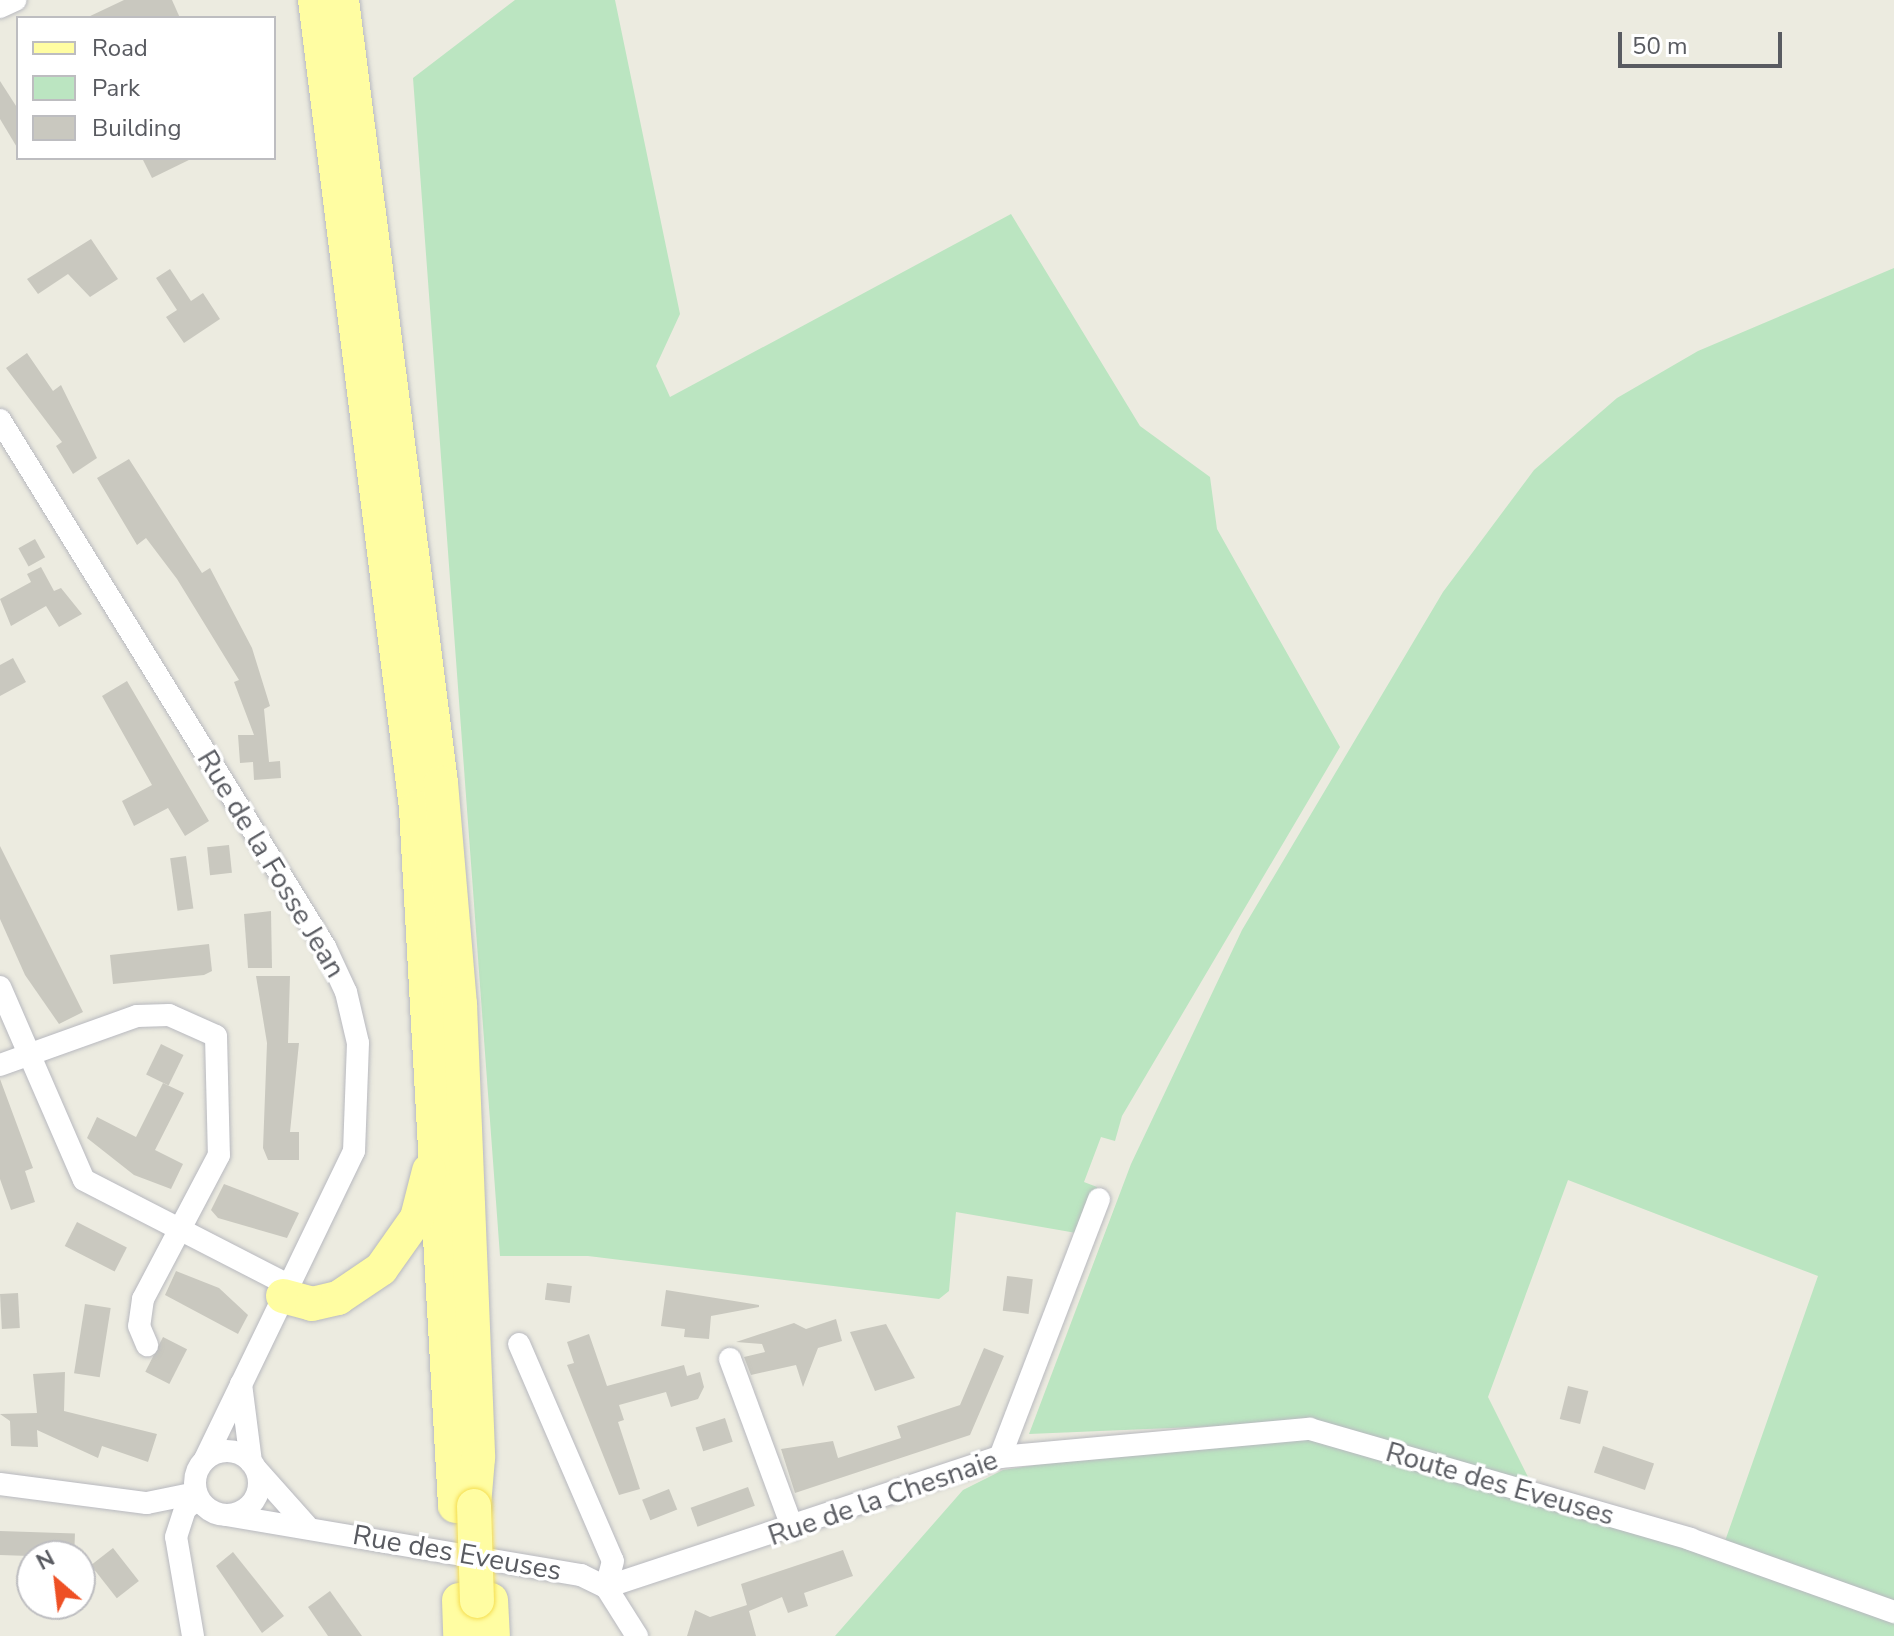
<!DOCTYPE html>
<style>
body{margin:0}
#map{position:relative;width:1894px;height:1636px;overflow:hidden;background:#ecebe0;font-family:"Nunito Sans",sans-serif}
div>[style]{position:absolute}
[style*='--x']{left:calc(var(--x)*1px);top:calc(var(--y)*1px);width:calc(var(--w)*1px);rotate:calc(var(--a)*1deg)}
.green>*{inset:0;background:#bbe5c1}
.building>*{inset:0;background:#c9c8bf;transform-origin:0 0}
.roads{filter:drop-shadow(0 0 2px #b8b9bf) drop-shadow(0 0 2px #b8b9bf)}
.minor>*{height:22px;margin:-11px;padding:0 11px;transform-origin:11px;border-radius:11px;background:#fff}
.minor>.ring{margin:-11px;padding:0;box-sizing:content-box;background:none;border:22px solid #fff;border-radius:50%}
.primary>*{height:34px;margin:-17px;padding:0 17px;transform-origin:17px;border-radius:17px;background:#fffda2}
.bridges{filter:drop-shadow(0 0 2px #f5de50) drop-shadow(0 0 2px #f5de50)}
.primary-bridge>*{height:34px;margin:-17px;padding:0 17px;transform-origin:17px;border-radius:17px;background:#fffda2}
span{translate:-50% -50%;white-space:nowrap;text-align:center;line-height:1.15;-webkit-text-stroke:7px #fff;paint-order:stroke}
.street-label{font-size:28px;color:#595b61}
.legend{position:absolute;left:16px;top:16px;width:260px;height:144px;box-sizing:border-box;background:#fff;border:2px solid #bdbdc0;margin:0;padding:10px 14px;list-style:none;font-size:24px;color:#595b61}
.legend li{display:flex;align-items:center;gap:16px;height:40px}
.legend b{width:40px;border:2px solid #bdbdc0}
.north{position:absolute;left:16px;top:1540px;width:80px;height:80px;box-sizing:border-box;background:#fff;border:2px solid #bdbdc0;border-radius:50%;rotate:332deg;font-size:22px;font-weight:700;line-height:32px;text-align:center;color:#595b61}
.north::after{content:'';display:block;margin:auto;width:28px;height:36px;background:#ee5024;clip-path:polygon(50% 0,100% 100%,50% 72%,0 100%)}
.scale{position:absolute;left:1618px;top:32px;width:164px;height:36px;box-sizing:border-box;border:4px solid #595b61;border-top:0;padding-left:10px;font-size:24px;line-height:28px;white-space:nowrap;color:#595b61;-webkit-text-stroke:6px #fff;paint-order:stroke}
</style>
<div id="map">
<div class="green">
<div style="clip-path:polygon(515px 0,615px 0,680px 314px,656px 366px,670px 397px,1011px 214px,1140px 426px,1210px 477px,1217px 529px,1340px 747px,1122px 1116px,1115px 1141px,1101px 1137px,1084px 1182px,1097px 1187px,1082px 1234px,956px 1212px,949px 1291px,939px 1299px,588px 1256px,500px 1256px,413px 78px)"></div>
<div style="clip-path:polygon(evenodd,1894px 268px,1894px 1636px,835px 1636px,963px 1490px,1003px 1470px,1313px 1422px,1029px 1434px,1131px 1164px,1242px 930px,1443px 592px,1534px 470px,1617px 398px,1698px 351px,1894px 268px,1568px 1180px,1818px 1276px,1724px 1544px,1532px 1485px,1488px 1397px,1568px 1180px)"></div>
</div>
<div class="building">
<div style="clip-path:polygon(124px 0,172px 0,180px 18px,86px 18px)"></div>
<div style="clip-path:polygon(0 81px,18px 109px,18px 149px,0 119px)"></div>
<div style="clip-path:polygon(142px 158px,193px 158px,152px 178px)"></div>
<div style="clip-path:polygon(91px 239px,118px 279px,90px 297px,68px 274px,38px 294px,27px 279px)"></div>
<div style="clip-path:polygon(170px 269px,191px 301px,203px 293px,220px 319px,184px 343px,166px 317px,177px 310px,156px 278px)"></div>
<div style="clip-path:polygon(27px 353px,53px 391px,61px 385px,97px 458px,73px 474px,56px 446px,62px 442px,6px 368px)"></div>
<div style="clip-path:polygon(129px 459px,202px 573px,210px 568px,252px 648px,270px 706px,264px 709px,269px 762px,280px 761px,281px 778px,254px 780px,253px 762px,240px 763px,238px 735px,254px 735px,234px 682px,239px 680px,177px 579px,146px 538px,137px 545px,97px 478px)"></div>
<div style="left:35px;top:539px;width:21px;height:19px;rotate:61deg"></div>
<div style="clip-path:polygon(41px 567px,54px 591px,61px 588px,82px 614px,59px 627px,46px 606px,11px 626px,0 599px,31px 582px,27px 574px)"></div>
<div style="clip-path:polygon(13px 658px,26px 682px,0 696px,0 665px)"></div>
<div style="clip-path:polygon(127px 681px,209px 821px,185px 836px,168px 808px,134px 826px,122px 801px,152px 785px,102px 696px)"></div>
<div style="left:229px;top:845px;width:28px;height:22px;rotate:84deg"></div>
<div style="clip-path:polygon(0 846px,83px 1012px,59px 1024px,25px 975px,0 919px)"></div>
<div style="left:186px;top:856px;width:53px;height:16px;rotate:82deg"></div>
<div style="clip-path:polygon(271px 911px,272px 968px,248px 968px,244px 914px)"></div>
<div style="clip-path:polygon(209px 944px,212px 971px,204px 975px,113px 984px,110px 955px)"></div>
<div style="clip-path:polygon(256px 976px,290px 976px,288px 1043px,299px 1043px,290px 1132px,299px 1132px,299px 1160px,268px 1160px,263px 1148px,267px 1043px)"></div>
<div style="left:161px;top:1044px;width:25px;height:34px;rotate:26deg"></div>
<div style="clip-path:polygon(0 1079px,33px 1168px,25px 1171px,35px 1202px,11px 1210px,0 1179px)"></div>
<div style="clip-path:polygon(163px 1083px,184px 1093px,155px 1150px,183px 1164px,171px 1189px,134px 1175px,87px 1138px,97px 1117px,136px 1137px)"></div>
<div style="clip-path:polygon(224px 1184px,299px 1213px,287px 1238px,218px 1218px,211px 1210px)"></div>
<div style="left:77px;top:1222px;width:56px;height:27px;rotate:27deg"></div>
<div style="clip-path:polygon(176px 1271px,219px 1288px,248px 1315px,238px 1334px,165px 1295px)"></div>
<div style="left:1007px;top:1276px;width:26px;height:35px;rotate:7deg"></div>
<div style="left:547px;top:1283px;width:25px;height:17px;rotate:7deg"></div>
<div style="clip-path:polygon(666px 1290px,759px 1305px,759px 1307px,711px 1316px,709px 1339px,684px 1337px,685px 1329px,661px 1326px)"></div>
<div style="left:18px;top:1293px;width:35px;height:18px;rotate:87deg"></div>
<div style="left:85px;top:1304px;width:26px;height:70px;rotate:9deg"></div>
<div style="clip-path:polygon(836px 1319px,842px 1341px,818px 1348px,803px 1387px,796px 1365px,751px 1375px,744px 1357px,765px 1352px,762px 1344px,736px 1342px,794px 1323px,806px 1329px)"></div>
<div style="clip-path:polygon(886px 1324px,915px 1378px,875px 1391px,850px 1332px)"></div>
<div style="clip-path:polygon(589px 1334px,607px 1386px,684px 1365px,687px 1376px,700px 1372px,704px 1387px,698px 1399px,671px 1407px,666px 1392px,619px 1405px,624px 1420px,618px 1422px,640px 1489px,619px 1495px,567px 1365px,574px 1363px,567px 1342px)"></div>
<div style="left:163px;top:1337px;width:27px;height:39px;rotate:27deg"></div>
<div style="clip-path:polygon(984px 1348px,1004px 1356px,970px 1435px,795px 1493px,781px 1449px,833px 1441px,838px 1458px,901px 1438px,897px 1426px,960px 1405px)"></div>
<div style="clip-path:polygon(65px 1372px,64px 1411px,157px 1434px,148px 1462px,102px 1446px,98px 1458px,37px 1430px,38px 1447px,11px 1446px,10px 1421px,0 1414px,37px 1413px,33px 1374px)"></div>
<div style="left:1568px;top:1386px;width:21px;height:34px;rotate:14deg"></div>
<div style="left:725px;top:1418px;width:25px;height:31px;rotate:72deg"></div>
<div style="left:1603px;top:1446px;width:54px;height:28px;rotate:19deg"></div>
<div style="left:748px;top:1487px;width:20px;height:61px;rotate:70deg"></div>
<div style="left:669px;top:1489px;width:22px;height:29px;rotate:68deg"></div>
<div style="left:0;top:1531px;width:75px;height:24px;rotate:2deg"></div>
<div style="left:113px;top:1548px;width:42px;height:28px;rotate:52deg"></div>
<div style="clip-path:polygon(843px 1550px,853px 1576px,804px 1593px,808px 1606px,788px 1613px,782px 1597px,749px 1611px,756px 1636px,687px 1636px,695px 1610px,710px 1617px,747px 1605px,741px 1584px)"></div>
<div style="clip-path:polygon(233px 1552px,284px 1616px,262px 1633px,216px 1566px)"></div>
<div style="clip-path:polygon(330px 1591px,362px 1636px,328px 1636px,308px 1607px)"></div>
</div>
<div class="roads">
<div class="minor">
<div style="--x:0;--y:7;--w:17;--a:-25"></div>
<div style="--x:0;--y:420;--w:619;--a:58.34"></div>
<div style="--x:325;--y:947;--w:50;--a:65"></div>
<div style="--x:346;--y:992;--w:52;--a:76.8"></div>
<div style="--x:358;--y:1043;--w:108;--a:92.1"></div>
<div style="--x:354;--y:1151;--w:342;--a:115.8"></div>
<div style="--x:0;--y:987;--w:210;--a:66.5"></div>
<div style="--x:84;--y:1180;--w:229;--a:27.2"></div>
<div style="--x:0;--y:1065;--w:145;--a:-19.7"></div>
<div style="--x:137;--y:1016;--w:32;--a:-2"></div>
<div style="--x:169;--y:1015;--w:51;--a:24.1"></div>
<div style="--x:216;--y:1036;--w:119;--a:88.6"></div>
<div style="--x:219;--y:1155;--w:163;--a:117.8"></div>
<div style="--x:143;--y:1299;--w:27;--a:98"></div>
<div style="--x:139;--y:1326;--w:21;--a:67"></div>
<div style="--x:519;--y:1344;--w:236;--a:66.6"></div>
<div style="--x:613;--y:1561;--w:27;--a:105"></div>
<div style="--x:730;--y:1359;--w:181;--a:69.7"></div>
<div style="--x:241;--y:1384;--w:79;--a:82.7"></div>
<div class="ring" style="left:195px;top:1451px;width:42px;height:42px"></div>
<div style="--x:1000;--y:1457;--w:276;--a:-69"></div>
<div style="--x:257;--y:1470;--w:74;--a:48.3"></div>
<div style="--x:0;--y:1484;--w:148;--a:7.4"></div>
<div style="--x:147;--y:1503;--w:50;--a:-11.5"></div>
<div style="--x:226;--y:1515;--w:360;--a:9.6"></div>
<div style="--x:581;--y:1575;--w:28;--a:26"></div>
<div style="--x:606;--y:1587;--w:58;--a:57.7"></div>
<div style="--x:606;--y:1587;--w:415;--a:-18.3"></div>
<div style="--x:1000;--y:1457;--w:311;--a:-5.2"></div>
<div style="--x:1310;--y:1429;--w:396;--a:16.1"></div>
<div style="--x:1690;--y:1539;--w:217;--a:19.7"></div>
<div style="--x:193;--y:1636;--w:100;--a:-99.7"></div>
<div style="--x:176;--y:1537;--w:29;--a:-72"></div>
<div style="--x:185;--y:1509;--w:16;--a:-38"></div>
</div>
<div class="primary">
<div style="--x:315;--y:0;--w:814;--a:82.87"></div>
<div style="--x:416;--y:808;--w:699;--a:86.8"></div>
<div style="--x:342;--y:0;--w:789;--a:82.79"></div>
<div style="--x:441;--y:783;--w:222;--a:85.1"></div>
<div style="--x:460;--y:1004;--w:454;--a:87.7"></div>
<div style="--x:478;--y:1458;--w:48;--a:94.8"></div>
<div style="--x:283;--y:1296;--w:30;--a:15"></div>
<div style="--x:312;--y:1304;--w:27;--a:-13"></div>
<div style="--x:338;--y:1298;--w:52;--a:-34"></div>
<div style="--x:381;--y:1269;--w:62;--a:-54.8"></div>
<div style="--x:417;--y:1218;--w:49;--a:-75.7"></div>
<div style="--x:459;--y:1600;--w:36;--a:88"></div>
<div style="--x:491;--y:1600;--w:36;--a:87"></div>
</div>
</div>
<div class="bridges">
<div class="primary-bridge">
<div style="--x:474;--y:1506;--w:95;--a:88.2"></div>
</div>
</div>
<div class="street-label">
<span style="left:271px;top:864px;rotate:59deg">Rue de la Fosse Jean</span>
<span style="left:1500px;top:1484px;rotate:16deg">Route des Eveuses</span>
<span style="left:883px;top:1498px;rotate:-19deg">Rue de la Chesnaie</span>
<span style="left:457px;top:1553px;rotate:10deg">Rue des Eveuses</span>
</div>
<ul class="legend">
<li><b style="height:10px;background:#fffda2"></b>Road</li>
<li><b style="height:22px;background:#bbe5c1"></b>Park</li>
<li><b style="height:22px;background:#c9c8bf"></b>Building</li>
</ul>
<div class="north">N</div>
<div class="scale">50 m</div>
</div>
